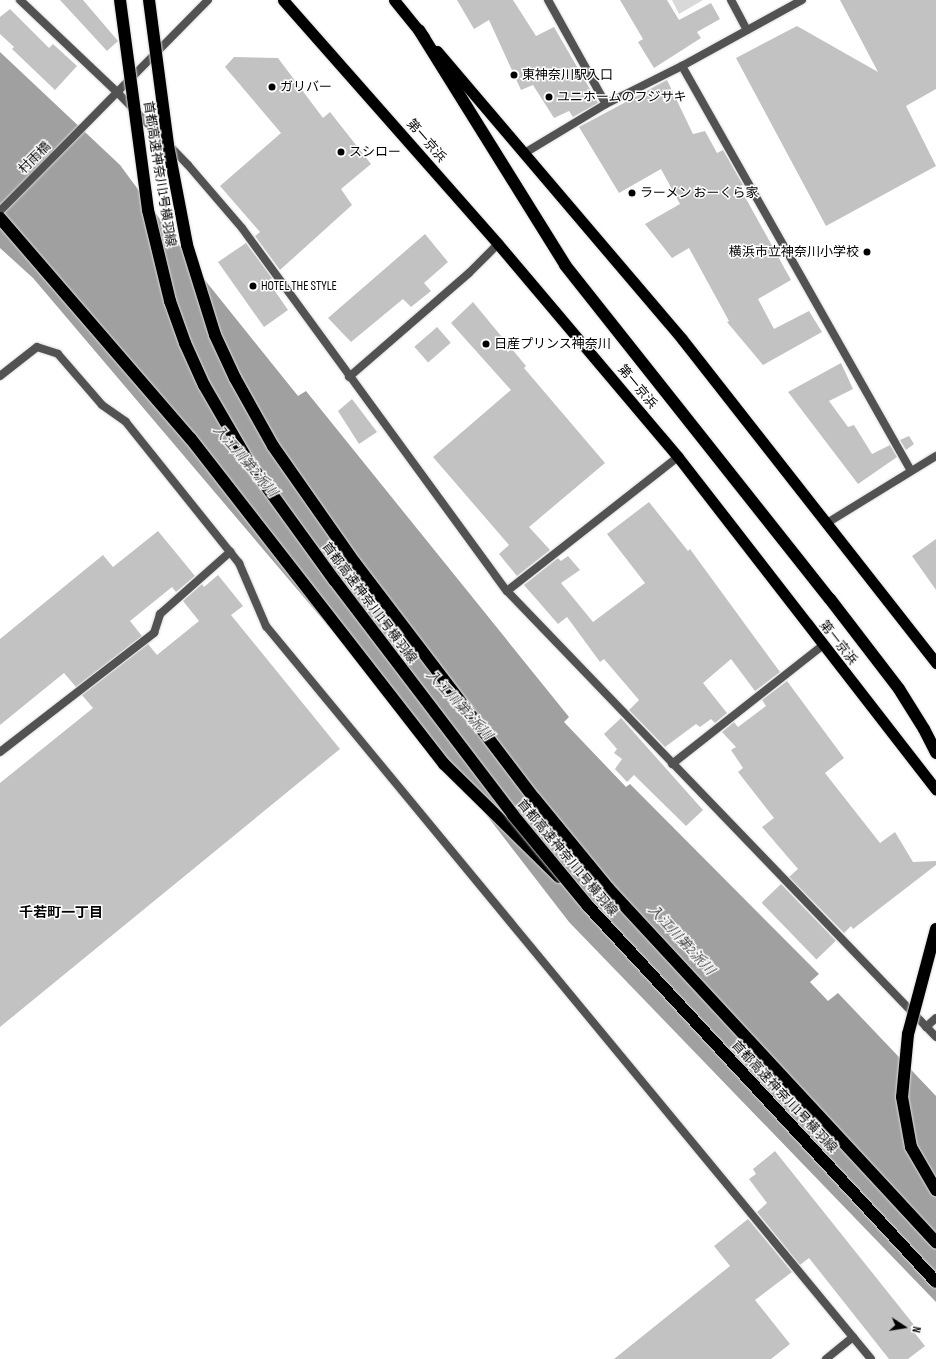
<!DOCTYPE html>
<meta charset="utf-8">
<style>
body{margin:0}
#map{position:relative;width:936px;height:1359px;overflow:hidden;background:#fff;font-family:"Sofia Sans Condensed","Noto Sans JP",sans-serif}
div>[style]{position:absolute}
[style*='--x']{left:calc(var(--x)*1px);top:calc(var(--y)*1px);width:calc(var(--w)*1px);rotate:calc(var(--a)*1deg)}
.green>*{inset:0;background:#d9d9d9}
.water>*{inset:0;background:#a0a0a0}
.building>*{inset:0;background:#c2c2c2;transform-origin:0 0}
.roads{filter:drop-shadow(0 0 1px #dbdbdb) drop-shadow(0 0 1px #dbdbdb)}
.service>*{height:8px;margin:-4px;padding:0 4px;transform-origin:4px;border-radius:4px;background:#525252}
.minor>*{height:8px;margin:-4px;padding:0 4px;transform-origin:4px;border-radius:4px;background:#525252}
.tertiary>*{height:8px;margin:-4px;padding:0 4px;transform-origin:4px;border-radius:4px;background:#525252}
.trunk>*{height:11px;margin:-5.5px;padding:0 5.5px;transform-origin:5.5px;border-radius:5.5px;background:#000}
.motorway>*{height:12px;margin:-6px;padding:0 6px;transform-origin:6px;border-radius:6px;background:#000}
.bridges{filter:drop-shadow(0 0 1px #dbdbdb) drop-shadow(0 0 1px #dbdbdb)}
.motorway-bridge>*{height:12px;margin:-6px;padding:0 6px;transform-origin:6px;border-radius:6px;background:#000}
.dots>*{width:11px;height:11px;translate:-50% -50%;box-sizing:border-box;border:2px solid #fff;border-radius:50%}
span{translate:-50% -50%;white-space:nowrap;text-align:center;line-height:1.15;-webkit-text-stroke:3px #fff;paint-order:stroke}
.poi-label{font-size:13px;color:#000}
.left{translate:0 -50%;text-align:left}
.right{translate:-100% -50%;text-align:right}
.street-label{font-size:13px;color:#000}
.water-label{font-size:14px;color:#414141;font-style:italic}
.neighbourhood-label{font-size:14px;color:#000;font-weight:700}
.north{position:absolute;left:884px;top:1307px;width:40px;height:40px;-webkit-text-stroke:3px #fff;paint-order:stroke;rotate:102deg;font-size:11px;font-weight:700;line-height:16px;text-align:center;color:#000}
.north::after{content:'';display:block;margin:auto;width:14px;height:18px;background:#000;clip-path:polygon(50% 0,100% 100%,50% 72%,0 100%)}
</style>
<div id="map">
<div class="green">
<div style="clip-path:polygon(672px 0,703px 0,679px 14px)"></div>
</div>
<div class="water">
<div style="clip-path:polygon(0 52px,120px 165px,204px 279px,298px 396px,306px 391px,569px 717px,564px 722px,626px 787px,630px 784px,819px 974px,810px 982px,828px 1001px,838px 993px,936px 1096px,936px 1302px,569px 922px,464px 786px,33px 278px,0 248px)"></div>
</div>
<div class="building">
<div style="clip-path:polygon(60px 0,83px 0,118px 41px,107px 51px)"></div>
<div style="clip-path:polygon(457px 0,513px 0,536px 36px,554px 27px,598px 103px,573px 117px,569px 111px,554px 118px,533px 85px,521px 90px,489px 20px,474px 29px)"></div>
<div style="clip-path:polygon(620px 0,667px 0,679px 20px,711px 3px,720px 19px,697px 32px,701px 38px,654px 68px,638px 42px,643px 39px)"></div>
<div style="clip-path:polygon(840px 0,936px 0,936px 89px,906px 106px,936px 166px,826px 226px,736px 58px,797px 26px,878px 72px)"></div>
<div style="clip-path:polygon(10px 9px,49px 48px,53px 44px,77px 66px,55px 90px,12px 49px,14px 47px,0 34px,0 17px)"></div>
<div style="clip-path:polygon(234px 57px,278px 58px,323px 118px,330px 112px,371px 164px,341px 189px,352px 205px,280px 270px,255px 236px,260px 232px,220px 186px,281px 133px,225px 67px)"></div>
<div style="clip-path:polygon(667px 80px,693px 134px,705px 131px,717px 153px,723px 150px,743px 185px,739px 186px,791px 280px,758px 299px,774px 329px,809px 311px,822px 332px,763px 365px,727px 322px,729px 321px,689px 248px,672px 258px,645px 224px,680px 204px,661px 169px,619px 193px,579px 127px)"></div>
<div style="clip-path:polygon(425px 234px,448px 262px,424px 283px,431px 291px,411px 307px,403px 299px,351px 342px,328px 318px)"></div>
<div style="clip-path:polygon(246px 243px,272px 278px,268px 281px,288px 310px,264px 327px,218px 262px)"></div>
<div style="clip-path:polygon(473px 302px,526px 366px,524px 368px,605px 463px,529px 527px,550px 550px,517px 576px,499px 554px,509px 545px,433px 457px,511px 390px,451px 323px)"></div>
<div style="left:437px;top:327px;width:21px;height:30px;rotate:49deg"></div>
<div style="clip-path:polygon(841px 363px,853px 389px,829px 401px,848px 427px,854px 425px,872px 454px,890px 445px,897px 457px,858px 484px,788px 392px)"></div>
<div style="clip-path:polygon(352px 399px,377px 432px,359px 444px,338px 411px)"></div>
<div style="clip-path:polygon(909px 436px,914px 444px,906px 450px,900px 440px)"></div>
<div style="clip-path:polygon(649px 502px,688px 551px,690px 549px,780px 672px,755px 691px,731px 659px,703px 683px,727px 713px,715px 723px,711px 719px,700px 727px,696px 724px,665px 747px,629px 710px,639px 700px,604px 659px,600px 662px,567px 617px,558px 624px,524px 585px,558px 558px,561px 561px,568px 556px,580px 570px,561px 583px,593px 622px,645px 583px,607px 534px)"></div>
<div style="clip-path:polygon(158px 531px,195px 576px,176px 592px,172px 587px,130px 621px,142px 636px,76px 687px,64px 673px,0 725px,0 639px,103px 555px,113px 567px)"></div>
<div style="clip-path:polygon(936px 539px,936px 590px,912px 556px)"></div>
<div style="clip-path:polygon(218px 575px,243px 606px,231px 615px,340px 749px,0 1027px,0 783px,93px 708px,82px 695px,148px 644px,157px 655px,199px 621px,183px 601px,202px 584px,204px 587px)"></div>
<div style="clip-path:polygon(787px 681px,844px 758px,825px 773px,880px 843px,895px 832px,913px 862px,936px 861px,936px 865px,853px 929px,851px 926px,844px 933px,789px 877px,798px 869px,762px 827px,774px 818px,738px 772px,743px 768px,731px 750px,736px 747px,722px 732px,734px 722px,738px 727px,766px 706px,762px 700px)"></div>
<div style="clip-path:polygon(621px 718px,703px 810px,686px 826px,634px 775px,627px 782px,615px 769px,622px 759px,614px 753px,617px 749px,604px 734px)"></div>
<div style="left:781px;top:884px;width:79px;height:27px;rotate:46deg"></div>
<div style="clip-path:polygon(775px 1151px,914px 1325px,910px 1327px,925px 1346px,908px 1359px,889px 1359px,809px 1258px,800px 1265px,757px 1212px,767px 1203px,749px 1179px,756px 1174px,753px 1169px)"></div>
<div style="clip-path:polygon(748px 1219px,792px 1272px,755px 1300px,790px 1344px,771px 1359px,614px 1359px,730px 1266px,714px 1246px)"></div>
</div>
<div class="roads">
<div class="service">
<div style="--x:0;--y:376;--w:47;--a:-38.1"></div>
<div style="--x:37;--y:347;--w:22;--a:18"></div>
<div style="--x:58;--y:354;--w:67;--a:49.2"></div>
<div style="--x:102;--y:405;--w:29;--a:35"></div>
<div style="--x:126;--y:422;--w:181;--a:51.3"></div>
<div style="--x:239;--y:563;--w:69;--a:66.8"></div>
<div style="--x:266;--y:626;--w:950;--a:50.46"></div>
<div style="--x:0;--y:752;--w:195;--a:-37.7"></div>
<div style="--x:154;--y:633;--w:20;--a:-72"></div>
<div style="--x:160;--y:614;--w:94;--a:-41.5"></div>
<div style="--x:826;--y:1359;--w:35;--a:-39"></div>
</div>
<div class="minor">
<div style="--x:20;--y:0;--w:134;--a:43.5"></div>
<div style="--x:117;--y:92;--w:102;--a:45.8"></div>
<div style="--x:188;--y:165;--w:83;--a:49.4"></div>
<div style="--x:242;--y:228;--w:449;--a:53.9"></div>
<div style="--x:507;--y:591;--w:619;--a:46.11"></div>
<div style="--x:548;--y:0;--w:119;--a:60.9"></div>
<div style="--x:731;--y:0;--w:34;--a:62"></div>
<div style="--x:802;--y:0;--w:137;--a:151.2"></div>
<div style="--x:682;--y:66;--w:465;--a:60.5"></div>
<div style="--x:523;--y:154;--w:97;--a:-31.1"></div>
<div style="--x:606;--y:104;--w:85;--a:-26.6"></div>
<div style="--x:349;--y:377;--w:159;--a:-40.9"></div>
<div style="--x:469;--y:273;--w:41;--a:-45"></div>
<div style="--x:827;--y:523;--w:128;--a:-31.6"></div>
<div style="--x:507;--y:591;--w:217;--a:-38.1"></div>
<div style="--x:672;--y:764;--w:191;--a:-38.2"></div>
<div style="--x:926;--y:1027;--w:13;--a:-42"></div>
</div>
<div class="tertiary">
<div style="--x:0;--y:211;--w:296;--a:-45.4"></div>
</div>
<div class="trunk">
<div style="--x:283;--y:0;--w:325;--a:48.6"></div>
<div style="--x:498;--y:244;--w:279;--a:49.8"></div>
<div style="--x:678;--y:457;--w:421;--a:52.2"></div>
<div style="--x:394;--y:0;--w:48;--a:51"></div>
<div style="--x:437;--y:51;--w:378;--a:49.6"></div>
<div style="--x:682;--y:339;--w:412;--a:51.9"></div>
</div>
<div class="motorway">
<div style="--x:419;--y:30;--w:277;--a:58.1"></div>
<div style="--x:565;--y:265;--w:426;--a:51.6"></div>
<div style="--x:830;--y:599;--w:113;--a:52.5"></div>
<div style="--x:899;--y:689;--w:47;--a:58"></div>
<div style="--x:924;--y:729;--w:27;--a:63"></div>
<div style="--x:0;--y:218;--w:292;--a:49.2"></div>
<div style="--x:191;--y:439;--w:412;--a:52.1"></div>
<div style="--x:444;--y:764;--w:161;--a:44.5"></div>
</div>
</div>
<div class="bridges">
<div class="motorway-bridge">
<div style="--x:120;--y:0;--w:212;--a:82.4"></div>
<div style="--x:148;--y:210;--w:94;--a:76.4"></div>
<div style="--x:170;--y:301;--w:45;--a:70.3"></div>
<div style="--x:185;--y:343;--w:46;--a:65.7"></div>
<div style="--x:204;--y:385;--w:88;--a:59.9"></div>
<div style="--x:248;--y:461;--w:148;--a:54.1"></div>
<div style="--x:335;--y:581;--w:294;--a:52.7"></div>
<div style="--x:513;--y:815;--w:118;--a:50.5"></div>
<div style="--x:588;--y:906;--w:512;--a:47.21"></div>
<div style="--x:149;--y:0;--w:146;--a:82.5"></div>
<div style="--x:168;--y:145;--w:102;--a:79.2"></div>
<div style="--x:187;--y:245;--w:94;--a:72.7"></div>
<div style="--x:215;--y:335;--w:47;--a:65.1"></div>
<div style="--x:235;--y:378;--w:78;--a:60.8"></div>
<div style="--x:273;--y:446;--w:143;--a:55"></div>
<div style="--x:355;--y:563;--w:297;--a:52.7"></div>
<div style="--x:535;--y:799;--w:115;--a:50.6"></div>
<div style="--x:608;--y:888;--w:483;--a:47.2"></div>
<div style="--x:936;--y:929;--w:109;--a:104.9"></div>
<div style="--x:908;--y:1034;--w:63;--a:95.4"></div>
<div style="--x:902;--y:1097;--w:51;--a:79.8"></div>
<div style="--x:911;--y:1147;--w:50;--a:59.8"></div>
</div>
</div>
<div class="dots">
<div style="left:514px;top:75px;background:#000"></div>
<div style="left:272px;top:87px;background:#000"></div>
<div style="left:549px;top:97px;background:#000"></div>
<div style="left:341px;top:152px;background:#000"></div>
<div style="left:632px;top:193px;background:#000"></div>
<div style="left:867px;top:252px;background:#000"></div>
<div style="left:253px;top:286px;background:#000"></div>
<div style="left:486px;top:344px;background:#000"></div>
</div>
<div class="poi-label">
<span class="left" style="left:522px;top:75px">東神奈川駅入口</span>
<span class="left" style="left:280px;top:87px">ガリバー</span>
<span class="left" style="left:557px;top:97px">ユニホームのフジサキ</span>
<span class="left" style="left:349px;top:152px">スシロー</span>
<span class="left" style="left:640px;top:193px">ラーメン おーくら家</span>
<span class="right" style="left:859px;top:252px">横浜市立神奈川小学校</span>
<span class="left" style="left:261px;top:286px">HOTEL THE STYLE</span>
<span class="left" style="left:494px;top:344px">日産プリンス神奈川</span>
</div>
<div class="street-label">
<span style="left:426px;top:141px;rotate:49deg">第一京浜</span>
<span style="left:35px;top:158px;rotate:-45deg">村雨橋</span>
<span style="left:159px;top:174px;rotate:81deg">首都高速神奈川1号横羽線</span>
<span style="left:637px;top:387px;rotate:50deg">第一京浜</span>
<span style="left:369px;top:603px;rotate:53deg">首都高速神奈川1号横羽線</span>
<span style="left:838px;top:643px;rotate:52deg">第一京浜</span>
<span style="left:567px;top:858px;rotate:50deg">首都高速神奈川1号横羽線</span>
<span style="left:784px;top:1097px;rotate:47deg">首都高速神奈川1号横羽線</span>
</div>
<div class="water-label">
<span style="left:245px;top:461px;rotate:49deg">入江川第2派川</span>
<span style="left:459px;top:705px;rotate:47deg">入江川第2派川</span>
<span style="left:681px;top:940px;rotate:47deg">入江川第2派川</span>
</div>
<div class="neighbourhood-label">
<span style="left:61px;top:913px">千若町一丁目</span>
</div>
<div class="north">N</div>
</div>
